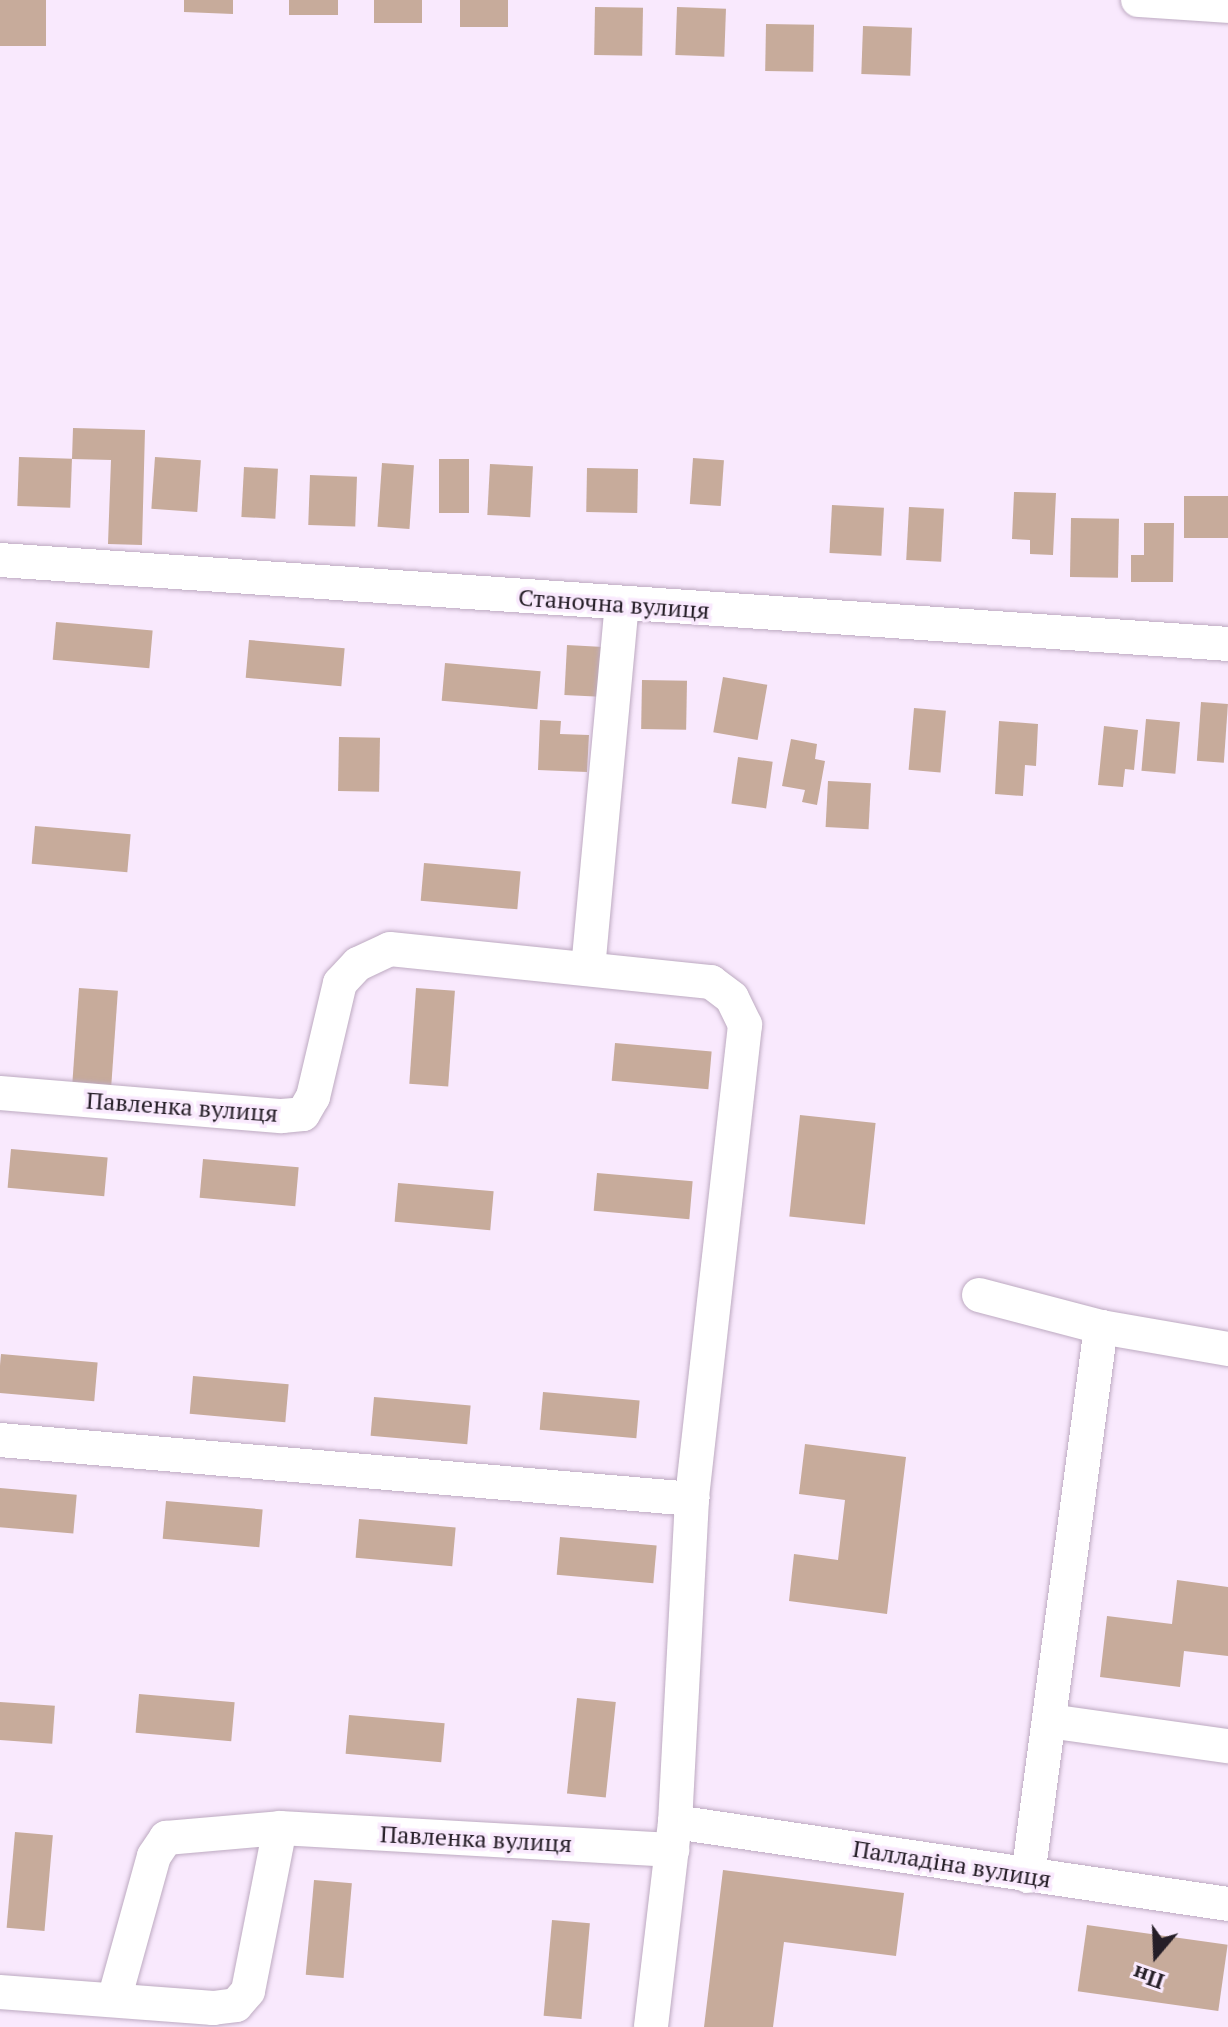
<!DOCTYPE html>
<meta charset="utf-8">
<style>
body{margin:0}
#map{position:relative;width:1228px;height:2027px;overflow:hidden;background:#f9e9fd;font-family:"PT Serif",serif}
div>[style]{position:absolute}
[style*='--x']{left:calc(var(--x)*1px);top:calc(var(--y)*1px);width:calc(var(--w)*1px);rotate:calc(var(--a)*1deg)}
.building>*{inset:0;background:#c7ab9b;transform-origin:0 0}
.roads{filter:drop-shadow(0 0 2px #bdaac1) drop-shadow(0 0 2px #bdaac1)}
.street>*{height:34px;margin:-17px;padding:0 17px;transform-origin:17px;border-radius:17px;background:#fff}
span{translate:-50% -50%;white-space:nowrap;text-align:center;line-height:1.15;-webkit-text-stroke:7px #f9e9fd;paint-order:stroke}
.street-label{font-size:24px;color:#251e27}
.north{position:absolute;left:1116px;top:1915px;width:80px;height:80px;-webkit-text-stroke:6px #f9e9fd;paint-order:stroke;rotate:199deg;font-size:22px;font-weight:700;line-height:32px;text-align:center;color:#251e27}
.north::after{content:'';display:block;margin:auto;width:28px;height:36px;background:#251e27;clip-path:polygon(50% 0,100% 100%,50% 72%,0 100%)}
</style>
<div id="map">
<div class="building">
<div style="left:0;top:0;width:46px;height:46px"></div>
<div style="clip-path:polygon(184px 0,233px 0,233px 14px,184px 12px)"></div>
<div style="left:289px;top:0;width:49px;height:15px"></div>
<div style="left:374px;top:0;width:48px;height:23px"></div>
<div style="left:460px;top:0;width:48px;height:27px"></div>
<div style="left:595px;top:7px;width:48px;height:48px;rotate:1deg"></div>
<div style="left:677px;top:7px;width:49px;height:48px;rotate:2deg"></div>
<div style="left:766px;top:24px;width:48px;height:47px;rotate:1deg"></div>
<div style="left:863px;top:26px;width:49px;height:48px;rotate:2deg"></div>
<div style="clip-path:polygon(73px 428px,145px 430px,142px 545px,108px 544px,111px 460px,72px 459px)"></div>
<div style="left:19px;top:457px;width:53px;height:49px;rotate:2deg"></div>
<div style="left:155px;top:457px;width:46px;height:52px;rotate:4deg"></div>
<div style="left:693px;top:458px;width:31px;height:46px;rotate:4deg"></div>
<div style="left:439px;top:459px;width:30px;height:54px"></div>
<div style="left:382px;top:463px;width:32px;height:64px;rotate:4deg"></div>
<div style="left:490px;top:464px;width:43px;height:51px;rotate:3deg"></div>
<div style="left:244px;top:467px;width:34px;height:50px;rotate:3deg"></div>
<div style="left:587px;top:468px;width:51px;height:44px;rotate:1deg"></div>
<div style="left:310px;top:475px;width:47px;height:50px;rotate:2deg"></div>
<div style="clip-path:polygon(1014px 492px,1056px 493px,1053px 555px,1030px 554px,1030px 540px,1012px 539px)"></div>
<div style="left:1184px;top:496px;width:44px;height:42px"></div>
<div style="left:832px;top:505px;width:52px;height:48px;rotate:3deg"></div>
<div style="left:909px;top:507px;width:35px;height:53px;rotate:3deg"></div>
<div style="left:1071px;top:518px;width:48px;height:59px;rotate:1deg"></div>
<div style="clip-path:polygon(1144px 523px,1174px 523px,1173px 582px,1131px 582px,1131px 555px,1144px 555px)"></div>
<div style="left:56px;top:622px;width:97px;height:38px;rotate:5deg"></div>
<div style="left:249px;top:640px;width:96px;height:38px;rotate:5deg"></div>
<div style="left:567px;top:645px;width:41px;height:50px;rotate:3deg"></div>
<div style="left:445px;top:663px;width:96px;height:38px;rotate:5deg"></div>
<div style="left:723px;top:677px;width:45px;height:56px;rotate:10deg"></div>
<div style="left:642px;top:680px;width:45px;height:49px;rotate:1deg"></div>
<div style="left:1201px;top:702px;width:27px;height:59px;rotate:4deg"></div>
<div style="left:914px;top:708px;width:32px;height:62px;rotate:5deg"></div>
<div style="left:1146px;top:719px;width:34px;height:52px;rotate:5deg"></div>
<div style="clip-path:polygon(540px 720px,561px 721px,560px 734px,589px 735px,587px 772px,538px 770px)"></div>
<div style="clip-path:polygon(999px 721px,1038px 724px,1036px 766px,1025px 765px,1023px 796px,995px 794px)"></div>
<div style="clip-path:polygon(1104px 726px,1138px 730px,1134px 770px,1125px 769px,1123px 787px,1098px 785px)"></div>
<div style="left:339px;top:737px;width:41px;height:54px;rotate:1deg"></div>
<div style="clip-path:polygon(791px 739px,817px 744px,815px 759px,825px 761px,817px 805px,802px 802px,805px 790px,782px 786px)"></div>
<div style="left:738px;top:757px;width:35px;height:47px;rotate:8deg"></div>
<div style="left:828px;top:781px;width:43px;height:46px;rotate:3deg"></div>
<div style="left:35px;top:826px;width:96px;height:38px;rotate:5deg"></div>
<div style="left:424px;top:863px;width:97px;height:38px;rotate:5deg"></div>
<div style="left:79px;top:988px;width:39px;height:96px;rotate:4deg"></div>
<div style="left:416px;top:988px;width:39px;height:96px;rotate:4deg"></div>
<div style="left:615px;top:1043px;width:97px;height:38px;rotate:5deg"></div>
<div style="left:800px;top:1115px;width:76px;height:102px;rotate:6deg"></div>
<div style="left:11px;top:1149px;width:97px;height:39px;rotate:5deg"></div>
<div style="left:203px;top:1159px;width:96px;height:39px;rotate:5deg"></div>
<div style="left:597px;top:1173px;width:96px;height:38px;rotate:5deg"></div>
<div style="left:398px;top:1183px;width:96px;height:39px;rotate:5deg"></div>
<div style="left:1px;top:1354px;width:97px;height:39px;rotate:5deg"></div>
<div style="left:193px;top:1376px;width:96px;height:38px;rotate:5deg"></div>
<div style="left:543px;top:1392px;width:97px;height:38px;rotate:5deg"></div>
<div style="left:374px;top:1397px;width:97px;height:39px;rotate:5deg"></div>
<div style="clip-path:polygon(805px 1444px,906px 1457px,887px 1614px,789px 1601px,794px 1554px,838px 1560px,845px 1500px,799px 1494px)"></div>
<div style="left:0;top:1488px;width:77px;height:39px;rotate:5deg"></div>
<div style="left:166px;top:1501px;width:97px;height:38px;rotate:5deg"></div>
<div style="left:359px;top:1519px;width:97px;height:39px;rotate:5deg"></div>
<div style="left:560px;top:1537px;width:97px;height:38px;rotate:5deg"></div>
<div style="clip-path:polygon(1177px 1580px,1228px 1587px,1228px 1656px,1184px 1651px,1180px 1687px,1100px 1677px,1107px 1616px,1172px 1624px)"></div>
<div style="left:139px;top:1694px;width:96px;height:39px;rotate:5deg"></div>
<div style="left:577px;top:1698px;width:39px;height:96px;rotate:6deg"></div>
<div style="left:0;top:1702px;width:55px;height:38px;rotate:4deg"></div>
<div style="left:349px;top:1715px;width:96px;height:39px;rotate:5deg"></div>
<div style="left:15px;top:1832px;width:38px;height:96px;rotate:5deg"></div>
<div style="clip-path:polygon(723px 1870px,904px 1893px,896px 1956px,784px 1942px,773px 2027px,704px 2027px)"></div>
<div style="left:314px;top:1880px;width:38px;height:95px;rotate:5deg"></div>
<div style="left:552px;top:1920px;width:38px;height:96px;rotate:5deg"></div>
<div style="left:1087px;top:1925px;width:142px;height:67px;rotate:8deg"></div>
</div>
<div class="roads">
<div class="street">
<div style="--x:1138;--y:0;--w:90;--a:3.8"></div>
<div style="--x:0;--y:560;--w:1231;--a:3.91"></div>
<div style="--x:588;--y:969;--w:367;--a:-84.7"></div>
<div style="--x:0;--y:1093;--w:283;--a:4.7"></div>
<div style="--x:282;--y:1116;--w:21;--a:-5"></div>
<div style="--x:303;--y:1114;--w:20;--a:-60"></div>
<div style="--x:313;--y:1097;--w:117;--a:-76.7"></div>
<div style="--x:340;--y:983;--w:26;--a:-47"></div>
<div style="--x:358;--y:964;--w:35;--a:-25"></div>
<div style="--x:390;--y:949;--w:323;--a:5.9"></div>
<div style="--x:711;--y:982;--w:26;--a:37"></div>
<div style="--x:732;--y:998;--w:30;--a:64"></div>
<div style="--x:745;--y:1025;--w:477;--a:96.4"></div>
<div style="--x:692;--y:1499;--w:323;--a:93"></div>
<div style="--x:675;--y:1822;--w:206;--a:96.7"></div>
<div style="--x:979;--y:1295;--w:126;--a:14.7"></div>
<div style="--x:1101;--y:1327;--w:129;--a:9.8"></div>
<div style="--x:0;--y:1440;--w:695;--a:4.87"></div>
<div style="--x:1049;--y:1721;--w:181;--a:8"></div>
<div style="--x:675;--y:1822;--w:559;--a:8.43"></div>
<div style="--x:1028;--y:1876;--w:554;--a:-82.43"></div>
<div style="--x:0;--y:1992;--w:214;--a:4.3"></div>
<div style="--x:213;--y:2008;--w:23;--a:-7"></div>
<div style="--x:236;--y:2005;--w:18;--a:-49"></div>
<div style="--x:248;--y:1991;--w:166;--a:-78.9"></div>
<div style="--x:114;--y:2000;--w:149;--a:-74.5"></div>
<div style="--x:154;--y:1856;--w:22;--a:-56"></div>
<div style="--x:166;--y:1838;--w:114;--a:-5"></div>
<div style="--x:280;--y:1828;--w:393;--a:3.2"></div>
</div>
</div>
<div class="street-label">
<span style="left:614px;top:604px;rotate:4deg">Станочна вулиця</span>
<span style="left:182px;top:1107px;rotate:4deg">Павленка вулиця</span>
<span style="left:476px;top:1839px;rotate:3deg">Павленка вулиця</span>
<span style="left:952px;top:1864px;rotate:9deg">Палладіна вулиця</span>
</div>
<div class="north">Пн</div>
</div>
